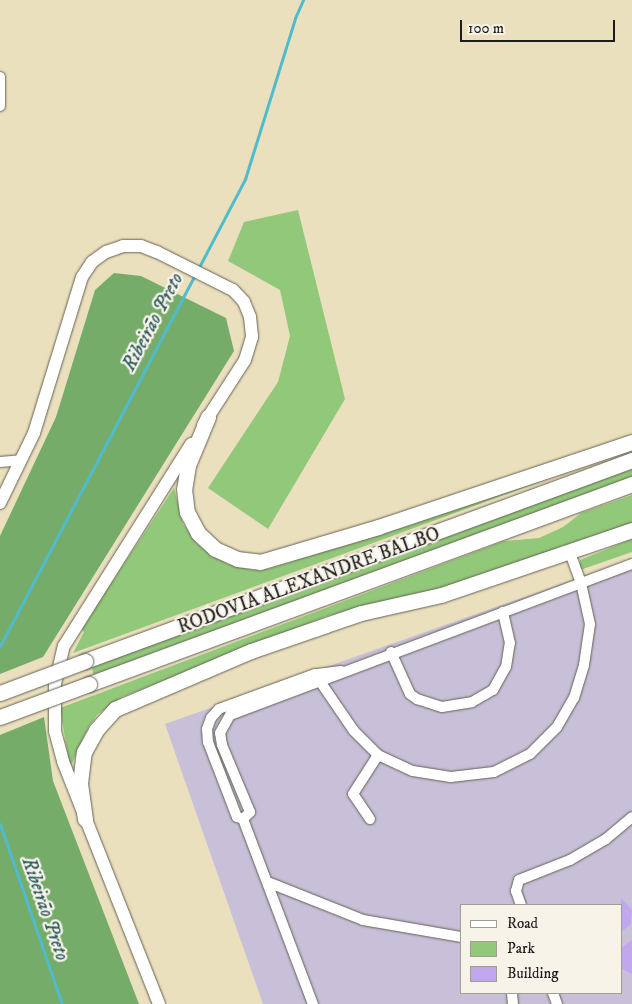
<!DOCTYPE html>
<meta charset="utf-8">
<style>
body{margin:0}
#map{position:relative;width:632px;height:1004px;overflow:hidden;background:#ebe0bd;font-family:"IM FELL DW Pica",serif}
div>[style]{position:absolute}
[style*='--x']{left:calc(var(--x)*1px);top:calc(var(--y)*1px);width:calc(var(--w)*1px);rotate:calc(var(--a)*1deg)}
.industrial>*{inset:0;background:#c8bfd8}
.green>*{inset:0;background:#92c87a}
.forest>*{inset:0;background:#75ac6a}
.stream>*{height:3px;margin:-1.5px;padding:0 1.5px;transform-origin:1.5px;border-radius:1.5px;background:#50bbcc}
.building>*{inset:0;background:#c1a8ee}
.roads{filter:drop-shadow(0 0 1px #646154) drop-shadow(0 0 1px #646154)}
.minor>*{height:10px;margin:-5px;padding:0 5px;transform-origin:5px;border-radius:5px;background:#fff}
.major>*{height:12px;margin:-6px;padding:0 6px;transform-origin:6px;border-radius:6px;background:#fff}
.highway>*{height:15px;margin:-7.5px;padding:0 7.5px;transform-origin:7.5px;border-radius:7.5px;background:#fff}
.bridges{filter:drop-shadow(0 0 1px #646154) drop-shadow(0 0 1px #646154)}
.highway-bridge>*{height:15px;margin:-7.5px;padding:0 7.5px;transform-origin:7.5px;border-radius:7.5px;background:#fff}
span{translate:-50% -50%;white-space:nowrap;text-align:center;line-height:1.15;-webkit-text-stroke:4.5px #f7f3e8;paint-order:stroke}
.street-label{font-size:19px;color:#1c1c1c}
.water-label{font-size:20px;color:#315c62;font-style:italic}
.legend{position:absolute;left:460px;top:904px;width:162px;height:90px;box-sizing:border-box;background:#f7f3e8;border:1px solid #9f9d96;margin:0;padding:6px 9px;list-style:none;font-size:15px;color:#1c1c1c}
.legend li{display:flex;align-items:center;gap:10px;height:25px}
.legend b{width:25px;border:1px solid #9f9d96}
.scale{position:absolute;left:460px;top:20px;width:155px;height:22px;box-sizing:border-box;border:2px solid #1c1c1c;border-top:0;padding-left:6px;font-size:15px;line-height:18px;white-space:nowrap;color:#1c1c1c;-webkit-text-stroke:4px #f7f3e8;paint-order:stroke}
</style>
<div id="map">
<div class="industrial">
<div style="clip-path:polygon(evenodd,632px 559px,632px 1004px,263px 1004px,165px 724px,632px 559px,461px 905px,621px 905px,621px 993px,461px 993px,461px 905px)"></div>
</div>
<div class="green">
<div style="clip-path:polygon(298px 210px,345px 399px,268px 529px,208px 488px,278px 382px,290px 336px,280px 290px,228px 261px,244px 222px)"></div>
<div style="clip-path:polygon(616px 454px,384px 539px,73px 653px,84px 632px,81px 629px,174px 488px,183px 524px,197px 544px,227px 564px,252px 570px,268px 569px,382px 534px,576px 465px)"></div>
<div style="clip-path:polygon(632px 466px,632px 477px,93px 675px,92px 666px)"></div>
<div style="clip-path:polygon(632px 495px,632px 523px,456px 585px,327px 616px,122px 697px,98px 714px,89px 726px,70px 768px,60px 708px,504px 541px,539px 538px,563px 527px,581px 513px)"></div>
<div style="clip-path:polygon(632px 539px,632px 552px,580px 570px,580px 560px)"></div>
</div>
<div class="forest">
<div style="clip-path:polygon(114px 273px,141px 276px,226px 318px,234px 351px,43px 657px,0 674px,0 536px,56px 417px,95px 290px)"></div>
<div style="clip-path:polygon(44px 717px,53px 781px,139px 1004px,0 1004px,0 735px)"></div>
</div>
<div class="stream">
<div style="--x:198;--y:269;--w:102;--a:-62.4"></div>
<div style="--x:245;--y:179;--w:169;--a:-72.7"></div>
<div style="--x:295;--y:18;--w:20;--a:-66"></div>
<div style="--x:0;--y:646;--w:419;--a:-62.3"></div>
<div style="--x:0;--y:824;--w:190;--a:71"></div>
</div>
<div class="building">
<div style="clip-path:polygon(621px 898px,632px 910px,631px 924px,621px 932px)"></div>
<div style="clip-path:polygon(632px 940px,632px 974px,621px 968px,621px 948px)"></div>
</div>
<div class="roads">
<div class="minor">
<div style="--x:0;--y:77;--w:29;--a:90"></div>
<div style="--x:0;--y:462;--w:21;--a:-5"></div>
<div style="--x:391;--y:652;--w:46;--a:65.7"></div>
<div style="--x:410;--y:694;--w:9;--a:36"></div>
<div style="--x:417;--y:699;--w:26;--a:18"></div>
<div style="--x:442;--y:707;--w:30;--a:-9"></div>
<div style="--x:472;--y:702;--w:24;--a:-30"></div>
<div style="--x:493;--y:690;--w:26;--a:-61"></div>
<div style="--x:506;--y:667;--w:24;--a:-81"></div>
<div style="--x:510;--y:643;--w:32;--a:-103"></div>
<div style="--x:341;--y:671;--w:26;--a:173"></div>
<div style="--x:315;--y:674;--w:102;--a:160"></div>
<div style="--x:219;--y:709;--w:12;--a:132"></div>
<div style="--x:211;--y:718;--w:12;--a:110"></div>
<div style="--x:207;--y:729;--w:13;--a:86"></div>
<div style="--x:208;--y:742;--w:80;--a:68.9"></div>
<div style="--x:237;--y:817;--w:6;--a:18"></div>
<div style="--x:243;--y:819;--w:10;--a:-45"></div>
<div style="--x:250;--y:812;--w:73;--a:-112.7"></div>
<div style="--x:222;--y:745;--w:12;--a:-99"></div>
<div style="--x:220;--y:733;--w:21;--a:-61"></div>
<div style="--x:230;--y:715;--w:429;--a:-20.6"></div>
<div style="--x:317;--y:677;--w:65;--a:55.6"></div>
<div style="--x:354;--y:731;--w:34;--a:45"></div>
<div style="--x:378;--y:755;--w:38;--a:25"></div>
<div style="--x:413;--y:771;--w:38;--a:9"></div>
<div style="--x:451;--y:777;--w:43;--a:-6.6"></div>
<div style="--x:494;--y:772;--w:40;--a:-26.6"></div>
<div style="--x:530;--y:754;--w:38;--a:-45"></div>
<div style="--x:557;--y:727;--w:34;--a:-60"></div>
<div style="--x:574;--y:698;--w:34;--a:-73"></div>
<div style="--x:584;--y:665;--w:41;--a:-81.7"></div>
<div style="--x:590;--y:624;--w:42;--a:-102.4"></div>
<div style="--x:581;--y:583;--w:32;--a:-110"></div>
<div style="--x:243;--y:819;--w:198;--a:69.3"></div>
<div style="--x:370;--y:819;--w:30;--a:-124"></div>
<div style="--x:353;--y:794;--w:46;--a:-57.3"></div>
<div style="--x:270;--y:883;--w:100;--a:21.7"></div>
<div style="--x:363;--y:920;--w:99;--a:9.8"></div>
<div style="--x:521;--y:905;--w:15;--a:-110"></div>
<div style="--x:516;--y:891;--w:11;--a:-75"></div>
<div style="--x:519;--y:880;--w:55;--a:-21.4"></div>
<div style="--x:570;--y:860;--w:42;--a:-30.3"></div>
<div style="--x:606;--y:839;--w:34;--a:-40"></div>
<div style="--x:512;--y:993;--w:11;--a:85"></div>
<div style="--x:553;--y:993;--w:12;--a:70"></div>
</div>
<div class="major">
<div style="--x:0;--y:503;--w:78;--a:-64.1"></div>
<div style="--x:34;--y:433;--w:163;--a:-72.9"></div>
<div style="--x:82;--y:277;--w:18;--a:-56"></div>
<div style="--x:92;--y:262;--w:17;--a:-36"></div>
<div style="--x:106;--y:252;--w:18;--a:-19"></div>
<div style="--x:123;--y:246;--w:18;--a:0"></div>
<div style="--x:141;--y:246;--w:17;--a:21"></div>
<div style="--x:157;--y:252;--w:85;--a:26.6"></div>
<div style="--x:233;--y:290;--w:16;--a:47"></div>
<div style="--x:244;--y:302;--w:16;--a:68"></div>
<div style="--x:250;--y:317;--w:20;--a:84"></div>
<div style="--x:252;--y:337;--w:24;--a:107"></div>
<div style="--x:245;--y:360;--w:77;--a:122.9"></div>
<div style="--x:159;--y:1004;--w:261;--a:-111.6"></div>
<div style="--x:63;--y:761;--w:31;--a:-105"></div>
<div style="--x:55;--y:731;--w:47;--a:-90"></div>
<div style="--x:55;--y:684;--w:39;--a:-77"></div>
<div style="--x:64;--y:646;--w:239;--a:-57.8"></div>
</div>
<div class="highway">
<div style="--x:208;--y:417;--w:52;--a:112.6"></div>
<div style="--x:188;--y:465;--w:24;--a:99"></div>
<div style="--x:184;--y:489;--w:23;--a:83"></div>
<div style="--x:187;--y:512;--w:24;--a:62"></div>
<div style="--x:198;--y:533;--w:23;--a:43"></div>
<div style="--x:215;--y:549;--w:24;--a:24"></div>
<div style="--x:237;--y:559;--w:23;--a:7"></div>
<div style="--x:260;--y:562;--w:123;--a:-16.5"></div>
<div style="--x:378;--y:527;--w:268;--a:-18.5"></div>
<div style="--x:85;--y:661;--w:583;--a:-20.18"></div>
<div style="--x:89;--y:684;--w:579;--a:-20.22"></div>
<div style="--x:85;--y:819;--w:36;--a:-98"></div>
<div style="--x:80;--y:783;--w:31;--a:-83"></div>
<div style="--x:84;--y:752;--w:25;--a:-61"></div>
<div style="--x:96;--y:730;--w:28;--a:-48"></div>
<div style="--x:115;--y:709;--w:148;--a:-23.1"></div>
<div style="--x:251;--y:651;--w:116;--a:-19.1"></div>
<div style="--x:361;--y:613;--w:82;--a:-12.7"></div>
<div style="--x:441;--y:595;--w:202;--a:-18.8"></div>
</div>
</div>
<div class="bridges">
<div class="highway-bridge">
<div style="--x:0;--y:693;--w:91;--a:-20.6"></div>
<div style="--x:0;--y:717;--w:95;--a:-20.3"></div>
</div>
</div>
<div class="street-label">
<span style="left:309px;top:581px;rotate:-20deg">RODOVIA ALEXANDRE BALBO</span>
</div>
<div class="water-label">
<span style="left:153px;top:322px;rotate:-62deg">Ribeirão Preto</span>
<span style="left:45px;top:909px;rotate:71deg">Ribeirão Preto</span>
</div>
<ul class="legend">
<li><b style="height:6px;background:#fff"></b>Road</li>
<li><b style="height:14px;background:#92c87a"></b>Park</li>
<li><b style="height:14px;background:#c1a8ee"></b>Building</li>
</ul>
<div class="scale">100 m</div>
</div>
